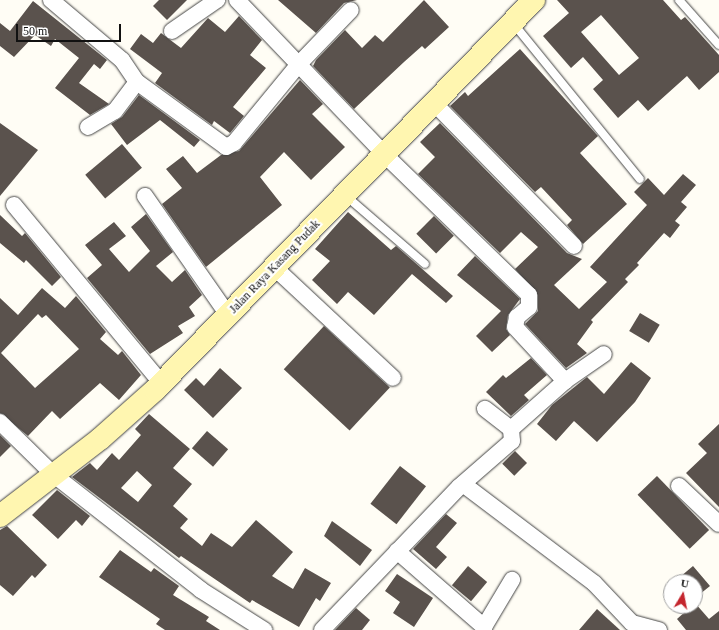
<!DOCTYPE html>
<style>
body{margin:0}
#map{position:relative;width:719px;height:630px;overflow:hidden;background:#fffdf5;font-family:"Times New Roman",serif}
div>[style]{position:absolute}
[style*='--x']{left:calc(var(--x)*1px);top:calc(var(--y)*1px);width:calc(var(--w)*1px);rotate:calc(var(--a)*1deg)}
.building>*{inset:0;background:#5a524d;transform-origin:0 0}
.roads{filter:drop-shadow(0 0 1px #444) drop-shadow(0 0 1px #444)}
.lane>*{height:8px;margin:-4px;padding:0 4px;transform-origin:4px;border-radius:4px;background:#fff}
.street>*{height:16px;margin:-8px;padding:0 8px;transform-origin:8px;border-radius:8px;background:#fff}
.secondary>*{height:22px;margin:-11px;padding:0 11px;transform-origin:11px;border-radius:11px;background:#fff6b0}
span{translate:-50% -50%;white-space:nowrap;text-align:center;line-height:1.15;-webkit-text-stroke:4px #fff;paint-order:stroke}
.street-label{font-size:12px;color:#111}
.north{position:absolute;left:663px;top:574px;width:40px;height:40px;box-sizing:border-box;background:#fff;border:1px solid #a0a0a0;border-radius:50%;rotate:10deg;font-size:11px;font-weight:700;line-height:16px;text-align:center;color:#111}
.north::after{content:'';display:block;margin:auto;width:14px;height:18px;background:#c4262e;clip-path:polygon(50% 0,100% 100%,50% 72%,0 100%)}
.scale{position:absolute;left:16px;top:24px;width:105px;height:18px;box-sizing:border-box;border:2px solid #111;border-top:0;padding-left:5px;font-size:12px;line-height:14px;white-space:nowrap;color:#111;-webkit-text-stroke:3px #fff;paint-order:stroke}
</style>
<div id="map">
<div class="building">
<div style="clip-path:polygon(159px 0,187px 0,167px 20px,153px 6px)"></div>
<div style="clip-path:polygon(278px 0,357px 0,344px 3px,316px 33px)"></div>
<div style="clip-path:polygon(424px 0,449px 27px,425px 49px,422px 46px,404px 62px,354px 109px,313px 66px,316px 60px,345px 30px,362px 48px,375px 35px,383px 42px)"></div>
<div style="clip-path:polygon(evenodd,557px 0,663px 0,681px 20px,685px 17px,719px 55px,719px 72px,699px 90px,687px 76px,648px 111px,638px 100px,618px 118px,593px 89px,603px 80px,583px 57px,571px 68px,543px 36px,569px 13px,557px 0,601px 15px,639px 58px,619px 75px,581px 32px,601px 15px)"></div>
<div style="clip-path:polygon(33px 1px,107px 60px,100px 69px,94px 64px,79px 83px,109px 104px,90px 115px,55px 88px,79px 58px,55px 39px,51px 46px,35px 35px,14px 57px,0 46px,0 23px,10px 31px)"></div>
<div style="clip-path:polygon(239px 16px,262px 40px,250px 55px,266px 68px,233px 107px,244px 116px,230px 133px,214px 121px,212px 125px,155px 83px,162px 73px,130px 49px,141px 34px,153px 43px,161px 33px,181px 48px,208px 18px,225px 32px)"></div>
<div style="clip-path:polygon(520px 49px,598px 136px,580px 153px,627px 204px,583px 244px,567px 225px,572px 220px,541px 187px,535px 192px,450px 106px,465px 92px,468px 96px)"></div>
<div style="clip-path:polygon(300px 80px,323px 104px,312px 114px,345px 147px,311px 180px,284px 152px,260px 177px,282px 205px,206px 267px,162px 204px,182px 188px,166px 169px,183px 156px,197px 173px,221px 155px,239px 151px)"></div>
<div style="clip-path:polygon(139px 95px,200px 140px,194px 147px,160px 120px,127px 145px,111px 124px,122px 117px)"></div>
<div style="clip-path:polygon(0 123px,38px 150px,0 196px)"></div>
<div style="clip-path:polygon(440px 123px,567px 253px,582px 259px,554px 285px,579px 309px,607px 282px,590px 267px,647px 205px,634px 192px,648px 178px,664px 195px,683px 174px,696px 185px,681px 202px,687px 207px,675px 221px,680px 225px,670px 238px,664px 233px,637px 263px,639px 265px,625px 279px,628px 282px,591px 320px,593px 322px,577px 344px,587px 353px,566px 368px,525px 324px,538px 311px,538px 295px,515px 269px,538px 247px,521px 232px,500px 253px,418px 174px,435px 157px,420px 142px)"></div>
<div style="left:122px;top:144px;width:31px;height:48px;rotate:50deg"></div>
<div style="clip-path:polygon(348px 212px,391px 250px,396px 246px,453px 296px,446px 303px,412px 274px,374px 315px,348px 292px,337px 304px,312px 280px,330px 261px,315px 249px)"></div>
<div style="clip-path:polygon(146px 214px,173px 252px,156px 266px,172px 282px,185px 270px,202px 295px,189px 307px,195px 316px,178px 326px,183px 333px,150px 354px,87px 278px,102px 265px,85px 245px,114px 222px,126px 236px,109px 249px,129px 272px,150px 251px,131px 227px)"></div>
<div style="clip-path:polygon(0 215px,22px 236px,25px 233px,61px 277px,52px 286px,26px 260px,24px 263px,0 243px)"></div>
<div style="left:434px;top:216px;width:28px;height:25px;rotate:45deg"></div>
<div style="clip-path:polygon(475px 256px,520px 299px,508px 315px,506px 329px,510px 335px,492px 352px,476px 336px,501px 311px,457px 275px)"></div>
<div style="clip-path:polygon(evenodd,42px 288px,65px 308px,76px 296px,106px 332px,100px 339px,118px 355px,122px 351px,141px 375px,119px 400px,100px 383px,60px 419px,52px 411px,28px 436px,0 413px,0 298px,18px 315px,42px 288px,38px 314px,42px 318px,46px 315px,79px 349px,35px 388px,1px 353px,38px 314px)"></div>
<div style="left:640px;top:313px;width:23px;height:21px;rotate:31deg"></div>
<div style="left:324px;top:326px;width:90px;height:59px;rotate:43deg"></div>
<div style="clip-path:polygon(531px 358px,547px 375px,524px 395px,529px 400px,511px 416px,486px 392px,503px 375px,506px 378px)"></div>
<div style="clip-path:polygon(631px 362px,651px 378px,635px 402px,597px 442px,574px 421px,556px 441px,537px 424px,552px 405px,587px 377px,604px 394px)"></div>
<div style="clip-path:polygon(220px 368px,242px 388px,213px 418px,184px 390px,196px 378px,204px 386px)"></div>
<div style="clip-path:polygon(evenodd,149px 414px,190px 449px,173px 468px,192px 484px,173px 506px,188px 519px,180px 528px,202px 546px,211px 533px,232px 547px,256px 520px,293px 552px,272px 576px,293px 589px,305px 568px,331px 583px,320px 601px,316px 598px,299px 627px,252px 600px,250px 603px,181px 556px,179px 558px,72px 477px,90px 463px,97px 470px,112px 453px,119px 460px,141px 435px,135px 429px,149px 414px,137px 471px,152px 485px,138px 502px,121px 488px,137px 471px)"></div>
<div style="clip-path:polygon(719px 424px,719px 507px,686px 473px,707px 453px,698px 444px)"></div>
<div style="left:207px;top:431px;width:28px;height:23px;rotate:41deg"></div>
<div style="clip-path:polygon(0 435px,11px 446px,0 457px)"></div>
<div style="left:515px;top:451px;width:17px;height:18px;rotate:45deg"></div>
<div style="left:400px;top:466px;width:33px;height:48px;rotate:38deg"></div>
<div style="left:657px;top:476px;width:75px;height:27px;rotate:46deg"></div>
<div style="clip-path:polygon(57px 490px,90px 516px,82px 526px,76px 520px,58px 539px,32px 515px)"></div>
<div style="clip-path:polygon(446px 514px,457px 523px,436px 547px,447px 557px,436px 569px,413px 549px)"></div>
<div style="clip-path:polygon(332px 521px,372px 550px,360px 566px,324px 536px)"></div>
<div style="clip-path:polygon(7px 526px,47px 565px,35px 578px,32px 575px,13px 596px,0 585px,0 530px)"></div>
<div style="clip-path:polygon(120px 550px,151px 572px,154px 568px,179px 586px,173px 595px,209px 617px,206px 621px,220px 630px,165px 630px,156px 624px,160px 619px,99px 577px)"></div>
<div style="left:468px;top:566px;width:25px;height:25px;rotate:40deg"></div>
<div style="clip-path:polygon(693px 566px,710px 586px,695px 598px,695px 582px,674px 582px)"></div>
<div style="clip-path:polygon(397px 574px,433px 598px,414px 627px,393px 613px,400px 602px,385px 591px)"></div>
<div style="clip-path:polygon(695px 603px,709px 619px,719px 611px,719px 630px,686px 630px,677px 619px)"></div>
<div style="clip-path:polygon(356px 608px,370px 620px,362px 630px,335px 630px)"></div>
<div style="clip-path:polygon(597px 609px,620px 630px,579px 630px)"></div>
</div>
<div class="roads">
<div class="lane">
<div style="--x:679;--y:0;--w:60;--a:48.4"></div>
<div style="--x:513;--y:23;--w:201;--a:50.9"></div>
<div style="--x:346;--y:196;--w:104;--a:40.7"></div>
</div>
<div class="street">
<div style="--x:51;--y:0;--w:93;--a:40.2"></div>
<div style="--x:122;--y:60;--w:27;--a:56"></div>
<div style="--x:137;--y:82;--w:110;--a:36.1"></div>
<div style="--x:226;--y:147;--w:9;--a:-27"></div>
<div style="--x:234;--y:143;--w:101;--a:-50.6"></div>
<div style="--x:298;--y:65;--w:76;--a:-46.1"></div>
<div style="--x:237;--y:0;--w:213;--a:46.3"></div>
<div style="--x:384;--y:154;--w:202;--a:44.2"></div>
<div style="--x:529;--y:295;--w:12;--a:90"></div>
<div style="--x:529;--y:307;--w:16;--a:140"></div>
<div style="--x:517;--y:317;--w:10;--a:101"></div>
<div style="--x:515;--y:327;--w:74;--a:47.2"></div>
<div style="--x:172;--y:31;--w:55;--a:-34.6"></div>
<div style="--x:434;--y:103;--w:200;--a:45.6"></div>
<div style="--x:88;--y:127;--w:31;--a:-31"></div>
<div style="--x:115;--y:111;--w:36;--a:-53"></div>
<div style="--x:145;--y:196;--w:145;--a:55.1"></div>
<div style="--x:14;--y:205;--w:231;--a:50.4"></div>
<div style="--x:275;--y:268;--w:161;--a:43"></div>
<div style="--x:0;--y:422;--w:76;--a:44.5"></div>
<div style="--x:54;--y:475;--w:187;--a:38"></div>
<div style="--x:201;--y:590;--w:75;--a:32.4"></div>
<div style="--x:511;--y:429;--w:72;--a:-41.6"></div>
<div style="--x:565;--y:381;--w:47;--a:-34.7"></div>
<div style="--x:463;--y:484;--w:164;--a:37.1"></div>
<div style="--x:594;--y:583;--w:55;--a:46.5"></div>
<div style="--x:632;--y:623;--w:28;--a:15"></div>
<div style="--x:679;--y:486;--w:55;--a:43.5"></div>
<div style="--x:397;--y:551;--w:116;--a:41.1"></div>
<div style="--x:484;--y:627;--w:55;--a:-59.2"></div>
<div style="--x:322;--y:630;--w:198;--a:-46.2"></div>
<div style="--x:459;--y:487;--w:70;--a:-41"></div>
<div style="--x:512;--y:441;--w:12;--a:-95"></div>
<div style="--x:511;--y:429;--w:33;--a:-142"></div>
</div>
<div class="secondary">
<div style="--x:0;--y:516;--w:126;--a:-37.6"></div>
<div style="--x:100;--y:439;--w:74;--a:-41.7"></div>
<div style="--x:155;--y:390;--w:544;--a:-45.82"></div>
</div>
</div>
<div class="street-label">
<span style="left:275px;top:267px;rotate:-46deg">Jalan Raya Kasang Pudak</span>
</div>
<div class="north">U</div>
<div class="scale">50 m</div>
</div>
